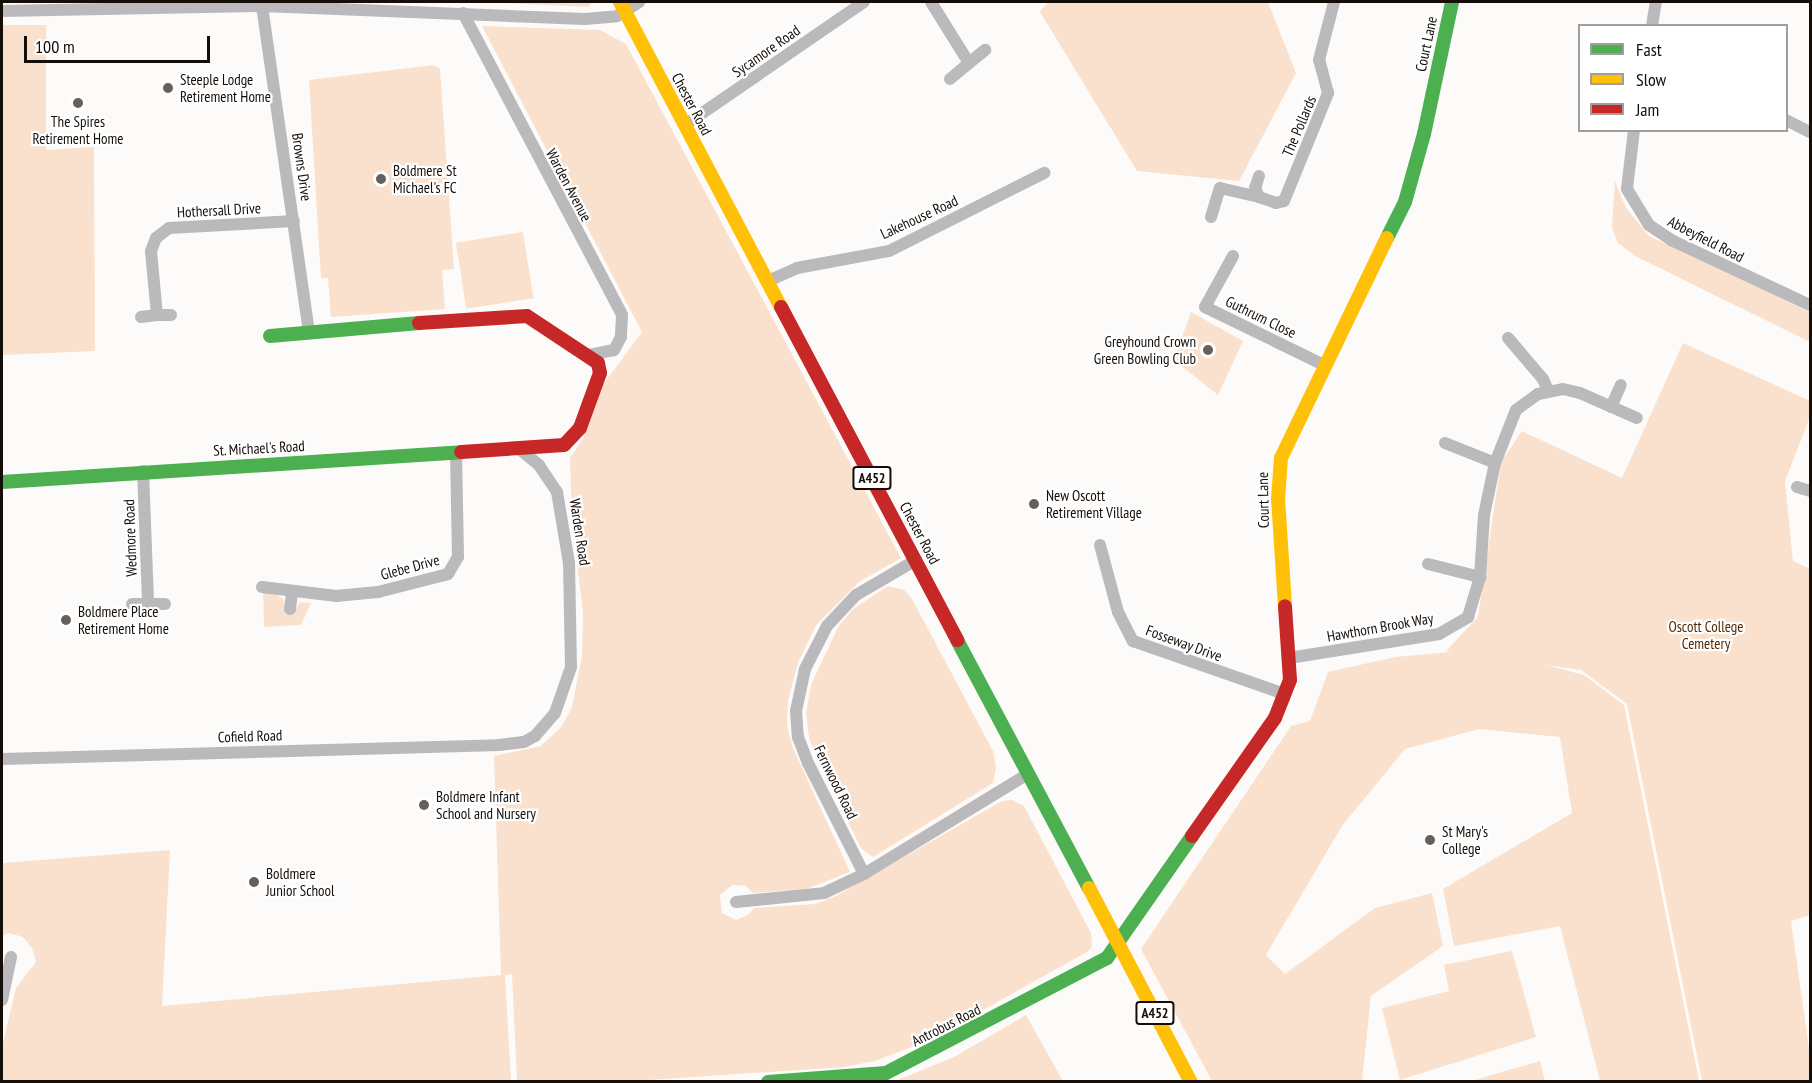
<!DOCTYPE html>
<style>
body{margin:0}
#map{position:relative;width:1812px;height:1083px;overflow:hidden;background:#fdfbf9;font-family:"PT Sans Narrow",sans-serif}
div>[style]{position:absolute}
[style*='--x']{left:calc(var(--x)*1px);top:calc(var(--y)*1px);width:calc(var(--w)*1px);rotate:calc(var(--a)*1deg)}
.green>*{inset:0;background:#fae1cd;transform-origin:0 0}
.street>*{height:12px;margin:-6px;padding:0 6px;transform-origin:6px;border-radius:6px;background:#bab9bc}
.fast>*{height:14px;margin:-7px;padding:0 7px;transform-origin:7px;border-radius:7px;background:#4caf50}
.slow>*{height:14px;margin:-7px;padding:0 7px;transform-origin:7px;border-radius:7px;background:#ffc107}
.jam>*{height:14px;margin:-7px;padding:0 7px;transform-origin:7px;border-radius:7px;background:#c62828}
.dots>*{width:16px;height:16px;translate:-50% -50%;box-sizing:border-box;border:3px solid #fff;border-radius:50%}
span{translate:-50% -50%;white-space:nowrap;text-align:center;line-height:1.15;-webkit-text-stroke:4.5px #fff;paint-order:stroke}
.shield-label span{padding:2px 4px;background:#fff;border:2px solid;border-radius:4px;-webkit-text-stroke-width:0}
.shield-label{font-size:14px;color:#140d08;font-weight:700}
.street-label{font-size:15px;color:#140d08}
.poi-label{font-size:15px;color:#140d08}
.left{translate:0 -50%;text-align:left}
.right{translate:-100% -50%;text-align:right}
.park-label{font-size:15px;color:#502c09}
.frame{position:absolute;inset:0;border:3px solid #140d08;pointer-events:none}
.legend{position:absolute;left:1578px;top:24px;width:210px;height:108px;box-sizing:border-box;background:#fff;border:2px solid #a19e9c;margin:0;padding:8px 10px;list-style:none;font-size:18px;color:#140d08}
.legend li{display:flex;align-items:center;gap:12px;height:30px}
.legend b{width:30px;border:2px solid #a19e9c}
.scale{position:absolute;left:24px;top:36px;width:186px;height:27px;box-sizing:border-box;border:3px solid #140d08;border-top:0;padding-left:8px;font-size:18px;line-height:21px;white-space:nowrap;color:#140d08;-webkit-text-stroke:4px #fff;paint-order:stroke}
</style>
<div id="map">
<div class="green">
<div style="clip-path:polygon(484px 2px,593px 2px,588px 7px)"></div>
<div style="clip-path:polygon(1048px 2px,1268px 2px,1296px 73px,1239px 181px,1137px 171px,1040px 12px)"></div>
<div style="clip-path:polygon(2px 25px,46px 25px,46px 150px,94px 147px,95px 351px,2px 355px)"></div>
<div style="clip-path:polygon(482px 26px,600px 30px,626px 44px,901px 558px,859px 582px,816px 625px,798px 663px,788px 700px,787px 726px,793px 748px,850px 872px,806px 889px,753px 893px,746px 886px,732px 885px,720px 895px,722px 913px,736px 920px,748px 915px,754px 908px,815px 904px,834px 897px,1002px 801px,1012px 800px,1024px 806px,1091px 933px,1092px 947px,1087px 952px,927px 1041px,875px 1061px,844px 1067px,634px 1081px,517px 1081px,512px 974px,505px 975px,511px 1081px,2px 1082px,2px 1047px,16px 988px,36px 962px,32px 948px,23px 937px,9px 933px,2px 936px,2px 863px,170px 850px,162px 1006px,501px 975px,494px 756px,541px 746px,562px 726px,572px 707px,582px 656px,583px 612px,572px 521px,570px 458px,583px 439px,599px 390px,642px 332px)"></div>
<div style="clip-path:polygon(434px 65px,440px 69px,454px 269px,442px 270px,445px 309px,331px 317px,328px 278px,321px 278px,309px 80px)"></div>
<div style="clip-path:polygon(1615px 181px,1626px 208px,1649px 236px,1810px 312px,1810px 342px,1635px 256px,1618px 243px,1612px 228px)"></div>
<div style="left:523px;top:232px;width:67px;height:68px;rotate:81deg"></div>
<div style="clip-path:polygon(1191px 312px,1243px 341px,1218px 395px,1174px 360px)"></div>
<div style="clip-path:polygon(1683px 343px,1810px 401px,1810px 417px,1785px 481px,1793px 561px,1810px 569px,1810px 915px,1791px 921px,1810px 1055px,1810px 1081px,1702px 1081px,1627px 704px,1581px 670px,1546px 665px,1584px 675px,1624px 705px,1699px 1081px,1600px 1081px,1560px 926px,1454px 946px,1443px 889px,1572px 813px,1560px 737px,1479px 729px,1405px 749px,1342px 826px,1266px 955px,1285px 974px,1375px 908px,1432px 893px,1443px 946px,1371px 996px,1362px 1081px,1212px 1081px,1141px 949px,1291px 726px,1310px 721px,1328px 672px,1395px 657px,1451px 652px,1446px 651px,1478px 617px,1501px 462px,1522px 431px,1622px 478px)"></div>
<div style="clip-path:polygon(263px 585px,283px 599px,286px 614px,293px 615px,300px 602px,311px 603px,301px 625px,264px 627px)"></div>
<div style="clip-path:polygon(888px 586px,904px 590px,912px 599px,993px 751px,996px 767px,993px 783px,873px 857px,861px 848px,820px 765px,809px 738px,806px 713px,811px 685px,838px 627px,853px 609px)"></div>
<div style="clip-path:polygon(1512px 951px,1536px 1037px,1400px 1080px,1382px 1008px,1449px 991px,1444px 965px)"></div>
<div style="clip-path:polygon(1026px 1015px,1063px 1081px,895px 1081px,954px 1057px)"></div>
<div style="clip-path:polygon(1540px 1061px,1545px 1081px,1471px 1081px)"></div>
</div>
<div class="street">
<div style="--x:931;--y:2;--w:72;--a:58.1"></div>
<div style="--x:969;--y:63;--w:21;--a:-39"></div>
<div style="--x:262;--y:6;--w:330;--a:81.8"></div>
<div style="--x:2;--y:11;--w:260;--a:-1.1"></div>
<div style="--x:262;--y:6;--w:323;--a:2.3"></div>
<div style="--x:585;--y:19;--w:32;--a:-5"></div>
<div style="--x:617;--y:16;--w:26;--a:-32"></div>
<div style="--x:463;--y:13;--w:341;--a:62.2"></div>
<div style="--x:622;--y:315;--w:22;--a:93"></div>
<div style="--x:621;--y:337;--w:15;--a:118"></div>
<div style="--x:614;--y:350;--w:25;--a:169"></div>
<div style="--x:1652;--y:26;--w:24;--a:-81"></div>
<div style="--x:950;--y:79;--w:25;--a:-40"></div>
<div style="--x:1786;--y:120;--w:27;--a:27"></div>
<div style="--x:685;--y:125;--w:217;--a:-34.5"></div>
<div style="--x:1634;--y:130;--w:59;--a:96.8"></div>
<div style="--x:1627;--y:189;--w:42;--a:58.6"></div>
<div style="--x:1649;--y:225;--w:27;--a:34"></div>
<div style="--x:1671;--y:240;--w:153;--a:25.1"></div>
<div style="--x:1259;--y:176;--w:13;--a:108"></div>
<div style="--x:1255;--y:188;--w:10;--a:66"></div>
<div style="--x:1259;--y:197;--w:18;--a:19"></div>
<div style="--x:1276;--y:203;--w:8;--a:-14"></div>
<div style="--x:1284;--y:201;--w:117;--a:-67.8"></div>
<div style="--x:1328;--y:93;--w:34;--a:-105"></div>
<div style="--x:1319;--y:60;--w:60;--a:-75.5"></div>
<div style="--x:1211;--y:217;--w:30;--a:-73"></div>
<div style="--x:1220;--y:188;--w:40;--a:13"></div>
<div style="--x:1233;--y:256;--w:58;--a:118.8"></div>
<div style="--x:1205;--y:307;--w:132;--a:26"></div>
<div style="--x:768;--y:281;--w:32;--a:-24"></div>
<div style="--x:797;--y:268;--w:94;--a:-10.5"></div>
<div style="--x:889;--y:251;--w:174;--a:-26.7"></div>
<div style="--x:171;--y:315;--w:14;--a:180"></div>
<div style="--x:157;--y:315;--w:64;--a:-95.4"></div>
<div style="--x:151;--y:251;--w:14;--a:-69"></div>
<div style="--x:156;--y:238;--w:16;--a:-38"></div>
<div style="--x:169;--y:228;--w:125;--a:-3.2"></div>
<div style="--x:141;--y:317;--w:16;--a:-7"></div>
<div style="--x:1508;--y:338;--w:54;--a:49.5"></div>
<div style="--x:1543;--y:379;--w:12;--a:66"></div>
<div style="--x:1611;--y:407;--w:24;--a:-66"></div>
<div style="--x:1445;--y:443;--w:54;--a:21.8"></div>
<div style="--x:143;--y:471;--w:133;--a:87.8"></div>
<div style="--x:1797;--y:487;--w:14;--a:17"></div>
<div style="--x:1100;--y:545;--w:69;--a:75"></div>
<div style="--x:1118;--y:612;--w:33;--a:63"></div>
<div style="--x:1133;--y:641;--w:155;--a:19.3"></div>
<div style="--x:1279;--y:692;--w:8;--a:50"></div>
<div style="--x:916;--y:560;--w:69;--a:149.7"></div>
<div style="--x:856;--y:595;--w:42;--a:133.1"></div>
<div style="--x:827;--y:626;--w:48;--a:117.1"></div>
<div style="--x:805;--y:669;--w:43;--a:102.1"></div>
<div style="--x:796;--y:711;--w:26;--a:86"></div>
<div style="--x:798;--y:737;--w:28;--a:69"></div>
<div style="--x:808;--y:763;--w:124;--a:63.2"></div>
<div style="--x:864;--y:874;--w:192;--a:-31.4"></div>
<div style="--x:1428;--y:564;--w:54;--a:14"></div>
<div style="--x:262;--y:587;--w:75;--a:6.9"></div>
<div style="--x:336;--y:596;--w:42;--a:-5.4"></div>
<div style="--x:378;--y:592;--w:72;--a:-14.4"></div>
<div style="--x:448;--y:574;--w:20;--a:-60"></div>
<div style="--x:458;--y:557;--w:104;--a:-91.1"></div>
<div style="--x:132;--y:604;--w:33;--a:0"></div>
<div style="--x:290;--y:609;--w:17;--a:-83"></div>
<div style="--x:1289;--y:658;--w:152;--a:-9.1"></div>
<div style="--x:1439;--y:634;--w:34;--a:-30"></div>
<div style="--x:1468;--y:617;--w:42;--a:-73.3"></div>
<div style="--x:1480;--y:577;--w:62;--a:-86.3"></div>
<div style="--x:1484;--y:515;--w:53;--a:-78.1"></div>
<div style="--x:1495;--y:463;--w:57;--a:-68.4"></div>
<div style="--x:1516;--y:410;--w:27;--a:-36"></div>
<div style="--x:1538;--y:394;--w:25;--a:-11"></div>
<div style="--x:1563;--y:389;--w:17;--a:13"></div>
<div style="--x:1580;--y:393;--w:62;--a:23.7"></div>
<div style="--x:2;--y:759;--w:497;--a:-1.6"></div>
<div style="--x:499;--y:745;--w:25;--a:-7"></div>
<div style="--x:524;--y:742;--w:13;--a:-29"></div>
<div style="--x:535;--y:736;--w:30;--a:-49"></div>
<div style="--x:555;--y:713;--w:49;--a:-70.8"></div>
<div style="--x:571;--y:667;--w:104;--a:-91.1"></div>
<div style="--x:569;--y:563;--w:72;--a:-99.6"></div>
<div style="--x:557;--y:492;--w:32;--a:-124"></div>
<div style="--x:539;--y:465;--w:26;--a:-141"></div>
<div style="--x:736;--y:902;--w:88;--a:-5.8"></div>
<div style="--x:824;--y:893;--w:44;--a:-25.4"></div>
<div style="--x:2;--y:1000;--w:44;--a:-78.2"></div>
</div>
<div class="fast">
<div style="--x:1387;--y:238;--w:40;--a:-63.4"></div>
<div style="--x:1405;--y:202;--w:71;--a:-74.4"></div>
<div style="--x:1424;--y:134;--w:135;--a:-78"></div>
<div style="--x:270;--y:336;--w:150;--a:-5"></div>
<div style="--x:2;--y:482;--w:460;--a:-3.7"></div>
<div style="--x:957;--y:640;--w:281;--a:62"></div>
<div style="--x:768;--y:1082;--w:118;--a:-4.4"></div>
<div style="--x:886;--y:1073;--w:249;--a:-27.5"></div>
<div style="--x:1107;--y:958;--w:149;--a:-55.1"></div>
</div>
<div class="slow">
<div style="--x:620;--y:2;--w:345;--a:62.2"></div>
<div style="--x:1285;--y:606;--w:107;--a:-93.7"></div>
<div style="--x:1278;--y:499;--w:41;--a:-85.8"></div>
<div style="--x:1281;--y:458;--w:244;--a:-64.3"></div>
<div style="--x:1089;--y:888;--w:219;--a:62.3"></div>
</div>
<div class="jam">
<div style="--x:781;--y:307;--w:377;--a:62.1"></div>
<div style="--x:419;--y:323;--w:108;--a:-3.7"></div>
<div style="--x:527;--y:316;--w:85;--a:33.5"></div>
<div style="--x:598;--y:363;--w:10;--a:79"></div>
<div style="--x:600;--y:373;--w:59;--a:110"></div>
<div style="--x:580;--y:428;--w:23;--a:133"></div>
<div style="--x:564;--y:445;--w:103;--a:176.1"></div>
<div style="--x:1192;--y:836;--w:144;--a:-54.9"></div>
<div style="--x:1275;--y:718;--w:41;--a:-68.5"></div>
<div style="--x:1290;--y:680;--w:74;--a:-93.9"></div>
</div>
<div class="dots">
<div style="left:168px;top:88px;background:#66605c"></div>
<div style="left:78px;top:103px;background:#66605c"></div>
<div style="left:381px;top:179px;background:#66605c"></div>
<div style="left:1208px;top:350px;background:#66605c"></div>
<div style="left:1034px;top:504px;background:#66605c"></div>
<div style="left:66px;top:620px;background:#66605c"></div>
<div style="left:424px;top:805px;background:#66605c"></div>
<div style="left:1430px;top:840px;background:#66605c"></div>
<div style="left:254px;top:882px;background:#66605c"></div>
</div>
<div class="shield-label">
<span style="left:872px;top:478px">A452</span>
<span style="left:1155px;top:1013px">A452</span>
</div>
<div class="street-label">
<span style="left:1426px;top:44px;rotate:-78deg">Court Lane</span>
<span style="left:766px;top:51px;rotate:-35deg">Sycamore Road</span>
<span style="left:692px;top:104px;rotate:62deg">Chester Road</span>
<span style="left:1299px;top:126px;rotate:-67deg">The Pollards</span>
<span style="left:302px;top:167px;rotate:82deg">Browns Drive</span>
<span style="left:569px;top:185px;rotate:62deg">Warden Avenue</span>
<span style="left:219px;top:210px;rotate:-3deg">Hothersall Drive</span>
<span style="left:919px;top:217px;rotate:-25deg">Lakehouse Road</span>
<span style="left:1706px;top:239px;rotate:27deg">Abbeyfield Road</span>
<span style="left:1261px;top:317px;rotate:26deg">Guthrum Close</span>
<span style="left:259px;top:448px;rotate:-3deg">St. Michael's Road</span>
<span style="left:1263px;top:500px;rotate:-91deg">Court Lane</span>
<span style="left:580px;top:532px;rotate:81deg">Warden Road</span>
<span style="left:920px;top:533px;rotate:62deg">Chester Road</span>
<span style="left:130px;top:538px;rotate:-92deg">Wedmore Road</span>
<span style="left:410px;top:567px;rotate:-15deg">Glebe Drive</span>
<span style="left:1380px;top:627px;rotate:-10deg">Hawthorn Brook Way</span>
<span style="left:1184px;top:643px;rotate:20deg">Fosseway Drive</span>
<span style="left:250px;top:736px;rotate:-2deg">Cofield Road</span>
<span style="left:836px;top:782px;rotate:64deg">Fernwood Road</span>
<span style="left:946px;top:1025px;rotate:-27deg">Antrobus Road</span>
</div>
<div class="poi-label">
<span class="left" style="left:180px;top:88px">Steeple Lodge<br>Retirement Home</span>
<span style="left:78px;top:130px">The Spires<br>Retirement Home</span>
<span class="left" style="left:393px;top:179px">Boldmere St<br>Michael's FC</span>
<span class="right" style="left:1196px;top:350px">Greyhound Crown<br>Green Bowling Club</span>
<span class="left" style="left:1046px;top:504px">New Oscott<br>Retirement Village</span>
<span class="left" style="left:78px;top:620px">Boldmere Place<br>Retirement Home</span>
<span class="left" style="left:436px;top:805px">Boldmere Infant<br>School and Nursery</span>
<span class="left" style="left:1442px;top:840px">St Mary's<br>College</span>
<span class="left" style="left:266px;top:882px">Boldmere<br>Junior School</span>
</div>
<div class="park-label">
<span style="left:1706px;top:635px">Oscott College<br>Cemetery</span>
</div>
<div class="frame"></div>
<ul class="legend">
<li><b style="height:8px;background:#4caf50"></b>Fast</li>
<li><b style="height:8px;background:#ffc107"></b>Slow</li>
<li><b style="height:8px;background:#c62828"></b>Jam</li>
</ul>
<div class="scale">100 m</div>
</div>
